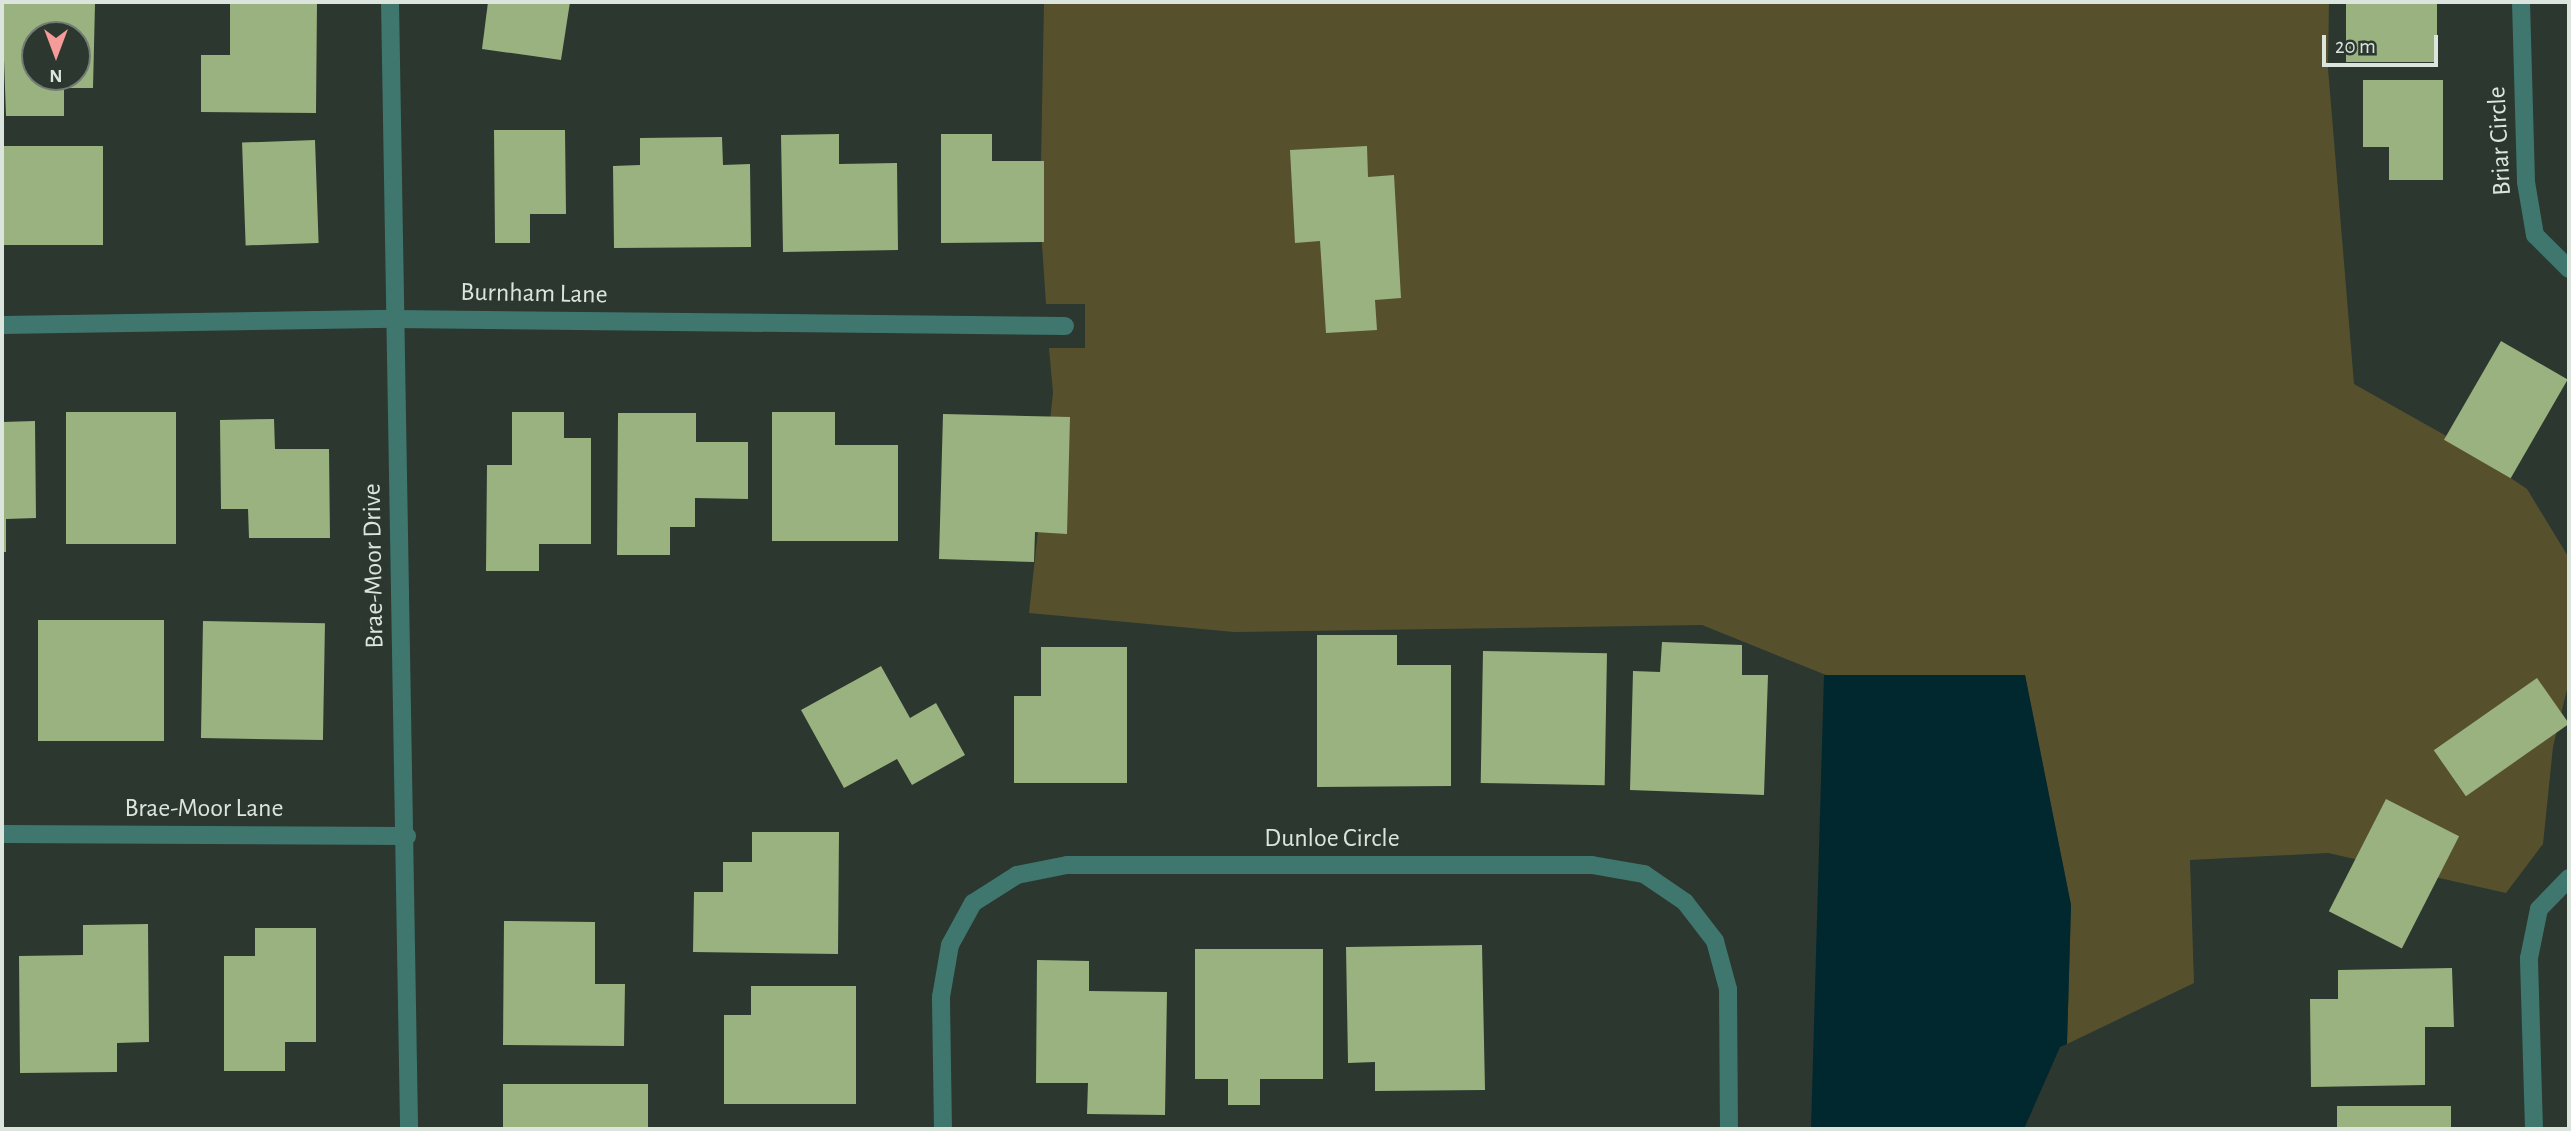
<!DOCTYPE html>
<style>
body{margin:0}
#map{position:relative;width:2571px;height:1131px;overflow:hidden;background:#2b372f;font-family:"Alegreya Sans",sans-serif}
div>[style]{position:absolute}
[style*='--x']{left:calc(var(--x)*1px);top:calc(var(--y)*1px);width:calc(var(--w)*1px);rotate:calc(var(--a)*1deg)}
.green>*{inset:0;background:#56512c}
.water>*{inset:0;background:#00282e}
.building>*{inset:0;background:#9ab27f;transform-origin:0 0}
.street>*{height:18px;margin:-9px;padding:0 9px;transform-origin:9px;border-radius:9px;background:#3f766d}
span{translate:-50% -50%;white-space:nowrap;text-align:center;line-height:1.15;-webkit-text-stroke:7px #2b372f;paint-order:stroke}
.street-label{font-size:26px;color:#dce4de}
.frame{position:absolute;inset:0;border:4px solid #dce4de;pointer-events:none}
.north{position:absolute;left:21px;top:21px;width:70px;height:70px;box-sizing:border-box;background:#2b372f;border:2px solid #727c75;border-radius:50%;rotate:180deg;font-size:19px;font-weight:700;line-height:28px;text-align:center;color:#dce4de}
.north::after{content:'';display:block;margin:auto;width:24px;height:32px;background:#f59b9a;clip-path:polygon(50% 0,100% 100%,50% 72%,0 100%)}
.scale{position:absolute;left:2322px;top:35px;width:116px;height:32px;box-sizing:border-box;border:4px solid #dce4de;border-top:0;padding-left:9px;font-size:21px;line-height:24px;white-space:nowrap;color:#dce4de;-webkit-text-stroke:5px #2b372f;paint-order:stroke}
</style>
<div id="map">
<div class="green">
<div style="clip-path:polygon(1044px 2px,2329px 2px,2328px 68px,2354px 384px,2457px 442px,2527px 489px,2569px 558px,2569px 681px,2553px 747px,2543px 844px,2506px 893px,2328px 853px,2190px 860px,2194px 983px,2067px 1044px,2071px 905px,2025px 675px,1826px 675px,1702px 625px,1234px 632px,1029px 613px,1053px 393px,1049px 348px,1085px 348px,1085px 304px,1046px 304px,1040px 215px)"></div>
</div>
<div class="water">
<div style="clip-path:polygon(1824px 675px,2025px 675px,2071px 905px,2067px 1044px,2060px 1047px,2024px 1129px,1811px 1129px)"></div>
</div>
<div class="building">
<div style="clip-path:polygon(230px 2px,317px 2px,316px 113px,201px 112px,201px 55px,230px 55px)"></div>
<div style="clip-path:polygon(488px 2px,570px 2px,561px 60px,482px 49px)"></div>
<div style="left:2346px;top:2px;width:91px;height:60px"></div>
<div style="clip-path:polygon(evenodd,2px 3px,95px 4px,93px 88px,64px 88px,64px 116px,6px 116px,2px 3px,35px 35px,77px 35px,77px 77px,35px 77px,35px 35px)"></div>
<div style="clip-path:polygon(2363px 80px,2443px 80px,2443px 180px,2389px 180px,2389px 147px,2363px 147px)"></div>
<div style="clip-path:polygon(494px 130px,565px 130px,566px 214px,530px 214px,530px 243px,495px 243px)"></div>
<div style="clip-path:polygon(839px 134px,839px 164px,897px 163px,898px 250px,783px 252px,781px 135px)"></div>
<div style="clip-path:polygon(941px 134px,992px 134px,992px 161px,1044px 161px,1044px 242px,941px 243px)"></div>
<div style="clip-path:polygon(722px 137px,723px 165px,750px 164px,751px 247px,614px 248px,613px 166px,640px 165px,640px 138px)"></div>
<div style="left:315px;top:140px;width:103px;height:73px;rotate:88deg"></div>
<div style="left:103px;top:146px;width:99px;height:101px;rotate:90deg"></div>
<div style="clip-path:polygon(1367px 146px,1368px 177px,1394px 175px,1401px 298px,1375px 300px,1377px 330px,1326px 333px,1320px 241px,1295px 243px,1290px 150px)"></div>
<div style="left:2501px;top:341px;width:77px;height:114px;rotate:30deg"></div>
<div style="left:66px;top:412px;width:110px;height:132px"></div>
<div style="clip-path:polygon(512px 412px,564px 412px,564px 438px,591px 438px,591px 544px,539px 544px,539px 571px,486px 571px,487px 465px,512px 465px)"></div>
<div style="clip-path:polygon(772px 412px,835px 412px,835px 445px,898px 445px,898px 541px,772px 541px)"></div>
<div style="clip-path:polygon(618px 413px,696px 413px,696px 442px,748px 442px,748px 499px,695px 498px,695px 527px,670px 527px,670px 555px,617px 555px)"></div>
<div style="clip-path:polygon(943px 414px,1070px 417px,1067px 534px,1035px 532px,1034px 562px,939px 559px)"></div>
<div style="clip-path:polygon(274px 419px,275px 449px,329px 449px,330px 538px,249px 538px,248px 509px,221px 509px,220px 420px)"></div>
<div style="clip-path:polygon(35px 421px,36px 518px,6px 519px,6px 552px,2px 552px,2px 422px)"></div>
<div style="left:38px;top:620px;width:126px;height:121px"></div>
<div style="left:203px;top:621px;width:122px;height:117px;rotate:1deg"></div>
<div style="clip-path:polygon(1317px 635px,1397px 635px,1397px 665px,1451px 665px,1451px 786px,1317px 787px)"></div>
<div style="clip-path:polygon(1662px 642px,1742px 645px,1742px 675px,1768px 675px,1764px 795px,1630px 790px,1633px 671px,1660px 672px)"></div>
<div style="clip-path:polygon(1041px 647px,1127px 647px,1127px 783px,1014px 783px,1014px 696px,1041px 696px)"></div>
<div style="left:1483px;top:651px;width:124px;height:132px;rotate:1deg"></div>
<div style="clip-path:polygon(881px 666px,910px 718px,936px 703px,965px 755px,912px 785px,897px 759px,844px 788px,801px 710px)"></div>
<div style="left:2537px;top:678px;width:56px;height:126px;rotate:55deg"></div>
<div style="left:2386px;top:799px;width:82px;height:126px;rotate:27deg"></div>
<div style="clip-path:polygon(752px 832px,839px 832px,838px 954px,693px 952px,694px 892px,723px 892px,723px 862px,752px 862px)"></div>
<div style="clip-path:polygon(504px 921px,595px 922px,595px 984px,625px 984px,624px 1046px,503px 1045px)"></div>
<div style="clip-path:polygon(148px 924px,149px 1042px,117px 1043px,117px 1072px,20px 1073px,19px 956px,83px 955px,83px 925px)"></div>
<div style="clip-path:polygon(255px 928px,316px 928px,316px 1042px,285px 1042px,285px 1071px,224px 1071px,224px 956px,255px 956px)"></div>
<div style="clip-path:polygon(1482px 945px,1485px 1090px,1375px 1091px,1375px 1062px,1348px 1063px,1346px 947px)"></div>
<div style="clip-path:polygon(1195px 949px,1323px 949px,1323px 1079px,1260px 1079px,1260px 1105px,1228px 1105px,1228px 1079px,1195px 1079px)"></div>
<div style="clip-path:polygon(1037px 960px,1089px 961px,1089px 991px,1167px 992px,1165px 1115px,1087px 1114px,1088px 1083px,1036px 1083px)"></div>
<div style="clip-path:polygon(2452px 968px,2454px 1027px,2425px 1027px,2425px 1085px,2311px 1087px,2310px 999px,2338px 999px,2338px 970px)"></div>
<div style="clip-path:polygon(751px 986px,856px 986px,856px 1104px,724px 1104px,724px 1015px,751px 1015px)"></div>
<div style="left:648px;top:1084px;width:45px;height:145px;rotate:90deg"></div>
<div style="left:2451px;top:1106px;width:23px;height:114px;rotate:90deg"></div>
</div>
<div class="street">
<div style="--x:390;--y:2;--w:1127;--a:89.03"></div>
<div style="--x:2521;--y:2;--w:180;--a:88.4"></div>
<div style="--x:2526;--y:182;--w:54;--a:80.4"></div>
<div style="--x:2535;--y:235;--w:48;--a:45"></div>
<div style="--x:2;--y:325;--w:392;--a:-0.9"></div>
<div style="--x:394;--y:319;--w:671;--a:0.6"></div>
<div style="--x:2;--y:834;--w:405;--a:0.3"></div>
<div style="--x:943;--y:1129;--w:132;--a:-90.9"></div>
<div style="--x:941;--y:997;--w:53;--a:-80.2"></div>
<div style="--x:950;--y:945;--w:48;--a:-61.3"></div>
<div style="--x:973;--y:903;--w:52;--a:-32.5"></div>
<div style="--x:1017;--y:875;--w:51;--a:-11.3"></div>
<div style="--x:1067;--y:865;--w:525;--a:0"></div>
<div style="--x:1592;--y:865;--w:53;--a:9.8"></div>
<div style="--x:1644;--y:874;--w:50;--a:34.3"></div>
<div style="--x:1685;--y:902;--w:49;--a:52.4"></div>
<div style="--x:1715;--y:941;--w:50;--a:74.8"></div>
<div style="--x:1728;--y:989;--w:140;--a:89.6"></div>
<div style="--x:2534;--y:1129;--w:171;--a:-91.7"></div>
<div style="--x:2529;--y:958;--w:50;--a:-78.5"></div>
<div style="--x:2539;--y:909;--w:43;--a:-45.9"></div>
</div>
<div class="street-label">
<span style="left:2500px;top:141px;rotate:-93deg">Briar Circle</span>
<span style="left:534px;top:294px;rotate:1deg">Burnham Lane</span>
<span style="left:374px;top:566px;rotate:-91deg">Brae-Moor Drive</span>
<span style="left:204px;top:809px">Brae-Moor Lane</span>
<span style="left:1332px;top:839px">Dunloe Circle</span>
</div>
<div class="frame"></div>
<div class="north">N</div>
<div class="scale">20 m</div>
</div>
